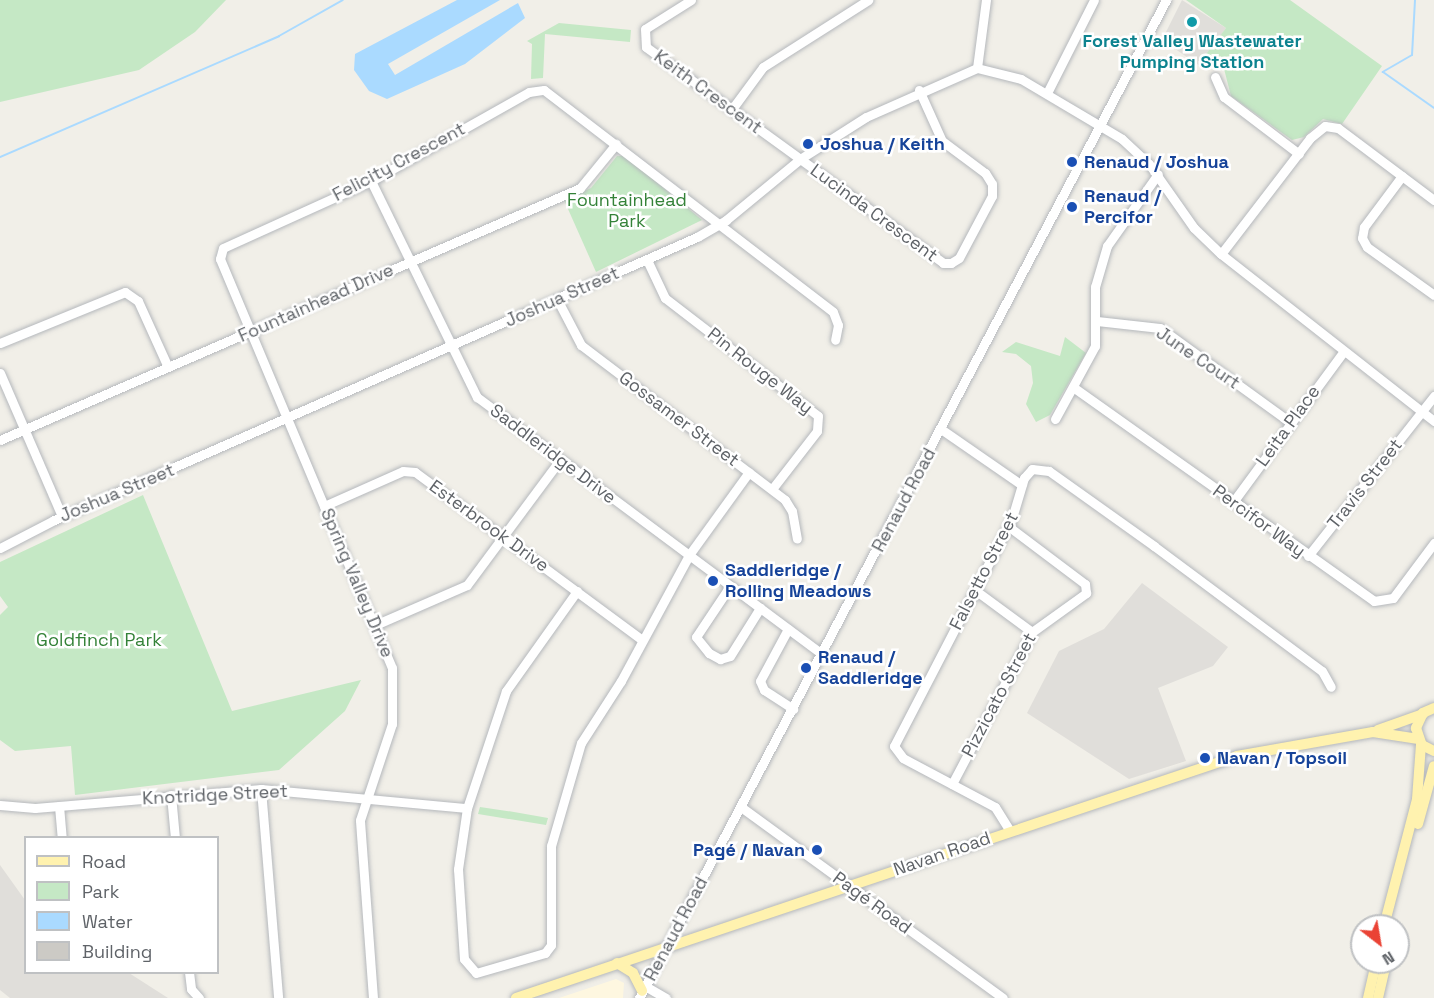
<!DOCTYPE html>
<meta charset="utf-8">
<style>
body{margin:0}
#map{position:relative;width:1434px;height:998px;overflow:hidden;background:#f1efe8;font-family:"Space Grotesk",sans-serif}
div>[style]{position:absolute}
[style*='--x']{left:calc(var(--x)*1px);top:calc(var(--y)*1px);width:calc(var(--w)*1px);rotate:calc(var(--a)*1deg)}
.commercial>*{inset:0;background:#fef7e0}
.industrial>*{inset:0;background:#e0deda}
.green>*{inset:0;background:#c5e8c5}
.water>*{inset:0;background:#aadaff}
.stream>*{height:2px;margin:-1px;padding:0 1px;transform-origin:1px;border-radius:1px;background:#aadaff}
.building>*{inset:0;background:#cccac5}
.round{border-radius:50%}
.roads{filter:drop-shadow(0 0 2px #b5b8bc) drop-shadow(0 0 2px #b5b8bc)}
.minor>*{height:9px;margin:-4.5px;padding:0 4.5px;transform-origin:4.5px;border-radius:4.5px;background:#fff}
.major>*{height:10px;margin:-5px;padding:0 5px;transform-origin:5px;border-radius:5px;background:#fff2af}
.dots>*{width:16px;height:16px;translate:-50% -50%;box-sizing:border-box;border:3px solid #fff;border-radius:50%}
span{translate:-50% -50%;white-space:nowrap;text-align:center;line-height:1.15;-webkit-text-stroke:5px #fff;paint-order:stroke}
.culture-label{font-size:18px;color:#0d838f;font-weight:700}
.street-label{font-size:18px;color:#5f6368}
.transit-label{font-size:18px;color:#164399;font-weight:700}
.left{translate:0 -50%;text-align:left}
.right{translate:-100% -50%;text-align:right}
.park-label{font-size:18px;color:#348238}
.legend{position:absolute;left:24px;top:836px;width:195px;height:138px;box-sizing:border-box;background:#fff;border:2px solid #bfc1c3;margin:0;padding:8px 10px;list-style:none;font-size:18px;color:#5f6368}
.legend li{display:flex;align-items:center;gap:12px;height:30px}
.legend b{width:30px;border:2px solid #bfc1c3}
.north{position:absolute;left:1350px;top:914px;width:60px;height:60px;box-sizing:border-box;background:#fff;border:2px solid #bfc1c3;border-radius:50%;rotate:149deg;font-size:16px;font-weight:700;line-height:24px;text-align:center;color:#5f6368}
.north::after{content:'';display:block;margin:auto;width:21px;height:27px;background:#ea4335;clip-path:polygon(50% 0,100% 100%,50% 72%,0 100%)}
</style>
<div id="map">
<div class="commercial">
<div style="clip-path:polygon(616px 979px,624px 983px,623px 998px,559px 998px)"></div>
</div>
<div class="industrial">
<div style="clip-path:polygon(1182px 0,1226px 28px,1200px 66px,1162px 40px)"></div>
<div style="clip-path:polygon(1142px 583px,1228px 647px,1213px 666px,1158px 688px,1186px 761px,1129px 779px,1027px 713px,1059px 651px,1104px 629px)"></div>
<div style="clip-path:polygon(0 865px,25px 900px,26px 972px,129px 973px,168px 998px,10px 998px,0 990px)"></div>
</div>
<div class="green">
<div style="clip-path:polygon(0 0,226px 0,195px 32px,139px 70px,0 102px)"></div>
<div style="clip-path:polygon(1186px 0,1290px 0,1382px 66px,1342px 124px,1323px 119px,1304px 137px,1292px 140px,1231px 96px,1223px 65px,1204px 57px,1226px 28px)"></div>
<div style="clip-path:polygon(559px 23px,631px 30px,630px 42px,545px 34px,543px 78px,531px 79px,532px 44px,527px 41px)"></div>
<div style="clip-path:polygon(617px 156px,625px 156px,702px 220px,596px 272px,564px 200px,591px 188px)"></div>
<div style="clip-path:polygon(1065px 337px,1086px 353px,1050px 415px,1036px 422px,1026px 404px,1033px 383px,1031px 366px,1016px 354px,1002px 352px,1016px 342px,1060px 356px)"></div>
<div style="clip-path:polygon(143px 495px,232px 711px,361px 680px,345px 711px,279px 770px,75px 795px,71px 746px,15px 751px,0 740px,0 615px,8px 607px,0 596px,0 562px)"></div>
<div style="clip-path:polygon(480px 807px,514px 812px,548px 818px,546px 825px,478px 814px)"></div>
</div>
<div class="water">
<div style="clip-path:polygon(457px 0,500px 0,388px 64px,395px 75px,518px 3px,525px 18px,465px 64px,387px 99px,369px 91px,354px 70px,355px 54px)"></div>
</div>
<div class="stream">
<div style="--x:1415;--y:0;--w:55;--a:93.1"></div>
<div style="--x:1412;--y:55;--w:34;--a:150"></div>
<div style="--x:1383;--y:72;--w:62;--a:35.2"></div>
<div style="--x:0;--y:157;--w:304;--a:-23.4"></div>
<div style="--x:279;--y:36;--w:73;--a:-29.4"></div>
</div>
<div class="building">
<div class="round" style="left:1185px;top:15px;width:14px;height:14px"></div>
</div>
<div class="roads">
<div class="minor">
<div style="--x:691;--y:0;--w:54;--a:147.8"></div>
<div style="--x:645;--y:29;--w:18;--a:87"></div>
<div style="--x:646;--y:47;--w:367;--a:36"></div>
<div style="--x:943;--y:263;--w:8;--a:0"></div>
<div style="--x:951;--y:263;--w:9;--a:-32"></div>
<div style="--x:959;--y:258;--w:70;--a:-62"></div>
<div style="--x:992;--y:196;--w:12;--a:-90"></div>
<div style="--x:992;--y:184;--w:13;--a:-122"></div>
<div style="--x:985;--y:173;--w:54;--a:-143.3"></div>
<div style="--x:942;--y:141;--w:56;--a:-114.3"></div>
<div style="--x:977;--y:68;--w:69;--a:-82.5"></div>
<div style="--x:1215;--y:77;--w:22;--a:66"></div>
<div style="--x:1224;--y:97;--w:94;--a:37.2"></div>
<div style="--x:1047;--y:93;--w:104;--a:-63.2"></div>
<div style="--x:732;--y:109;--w:52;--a:-53.6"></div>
<div style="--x:763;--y:67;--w:125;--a:-32.5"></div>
<div style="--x:1402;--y:176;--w:64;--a:126.7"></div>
<div style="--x:1364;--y:227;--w:11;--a:100"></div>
<div style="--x:1362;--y:238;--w:10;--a:61"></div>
<div style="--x:1367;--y:247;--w:82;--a:35.6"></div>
<div style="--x:371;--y:181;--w:241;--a:63.9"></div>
<div style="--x:477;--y:397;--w:430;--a:36.7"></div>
<div style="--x:1221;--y:254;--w:146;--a:-52.5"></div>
<div style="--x:1310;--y:138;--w:19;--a:-39"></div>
<div style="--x:1325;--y:126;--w:13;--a:9"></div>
<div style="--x:1338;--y:128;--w:120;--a:36.9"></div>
<div style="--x:647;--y:260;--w:42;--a:64.7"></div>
<div style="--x:665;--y:298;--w:193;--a:37.6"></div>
<div style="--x:818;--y:416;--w:15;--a:94"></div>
<div style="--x:817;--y:431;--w:73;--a:127.8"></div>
<div style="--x:557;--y:299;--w:52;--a:62.4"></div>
<div style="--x:581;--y:345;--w:256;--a:37.2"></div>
<div style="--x:785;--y:500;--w:13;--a:58"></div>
<div style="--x:792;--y:511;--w:28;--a:80"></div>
<div style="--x:1097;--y:321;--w:63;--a:6.3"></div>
<div style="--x:1160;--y:328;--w:160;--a:35.9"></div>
<div style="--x:0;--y:343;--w:135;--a:-22.2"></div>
<div style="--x:125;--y:292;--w:16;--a:35"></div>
<div style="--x:138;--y:301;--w:72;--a:65.6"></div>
<div style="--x:0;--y:373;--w:156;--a:66.6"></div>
<div style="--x:1073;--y:387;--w:369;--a:35.4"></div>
<div style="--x:1374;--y:601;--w:19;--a:-9"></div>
<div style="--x:1393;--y:598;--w:69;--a:-53.3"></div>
<div style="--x:1055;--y:419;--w:83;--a:-61.3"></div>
<div style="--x:1095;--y:346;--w:59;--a:-90"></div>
<div style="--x:1095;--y:287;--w:43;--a:-73.7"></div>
<div style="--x:1107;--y:246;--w:88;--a:-54.7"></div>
<div style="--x:941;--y:429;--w:98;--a:34.7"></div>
<div style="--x:0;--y:440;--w:632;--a:-23.48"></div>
<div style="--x:580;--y:188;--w:57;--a:-50.7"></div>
<div style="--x:1233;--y:502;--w:186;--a:-53.7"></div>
<div style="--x:324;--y:506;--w:86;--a:-23.9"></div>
<div style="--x:403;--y:471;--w:12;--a:5"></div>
<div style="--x:415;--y:472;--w:282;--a:36.5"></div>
<div style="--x:0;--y:548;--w:61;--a:-27.4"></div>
<div style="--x:54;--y:520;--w:703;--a:-23.76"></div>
<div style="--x:697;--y:237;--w:34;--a:-30"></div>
<div style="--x:726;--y:220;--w:96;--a:-39.5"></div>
<div style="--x:800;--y:159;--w:78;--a:-32.5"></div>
<div style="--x:866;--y:117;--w:121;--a:-23.8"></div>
<div style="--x:977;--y:68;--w:45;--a:14"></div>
<div style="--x:1021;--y:79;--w:117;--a:30.7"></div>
<div style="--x:1122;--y:139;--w:37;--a:43"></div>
<div style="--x:1149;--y:164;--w:78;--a:54.9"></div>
<div style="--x:1194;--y:228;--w:37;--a:44"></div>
<div style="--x:1221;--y:254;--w:271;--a:38.1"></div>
<div style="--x:1308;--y:556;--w:204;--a:-51.8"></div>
<div style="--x:730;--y:586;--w:61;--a:123.7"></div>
<div style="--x:696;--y:637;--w:21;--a:51"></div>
<div style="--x:709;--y:653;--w:13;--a:29"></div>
<div style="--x:720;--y:659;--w:10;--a:-17"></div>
<div style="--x:730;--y:656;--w:57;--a:-58"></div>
<div style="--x:975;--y:590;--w:71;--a:36.4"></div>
<div style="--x:577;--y:591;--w:123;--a:125.4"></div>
<div style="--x:506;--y:691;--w:123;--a:108.4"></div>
<div style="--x:467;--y:808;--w:62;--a:98.4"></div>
<div style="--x:458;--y:869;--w:90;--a:86.2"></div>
<div style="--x:464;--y:959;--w:18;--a:49"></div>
<div style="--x:476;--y:973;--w:72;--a:-16.2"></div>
<div style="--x:545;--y:953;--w:10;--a:-53"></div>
<div style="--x:551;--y:945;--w:99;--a:-90"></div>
<div style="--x:551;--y:846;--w:107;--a:-73.8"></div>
<div style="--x:581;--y:743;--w:74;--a:-57.2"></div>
<div style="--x:621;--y:681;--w:143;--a:-61.6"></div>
<div style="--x:689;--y:555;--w:102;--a:-54.1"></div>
<div style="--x:375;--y:625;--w:100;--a:-23.5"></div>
<div style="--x:467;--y:585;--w:156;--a:-53.4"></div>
<div style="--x:788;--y:629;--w:59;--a:118.3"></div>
<div style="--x:760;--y:681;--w:10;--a:66"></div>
<div style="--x:764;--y:690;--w:35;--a:33"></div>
<div style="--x:952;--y:784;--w:172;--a:-62.2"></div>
<div style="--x:1032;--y:632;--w:67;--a:-35.8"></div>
<div style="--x:1086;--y:593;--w:9;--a:-96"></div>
<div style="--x:1085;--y:584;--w:96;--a:-143"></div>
<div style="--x:261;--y:789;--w:210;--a:85.3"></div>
<div style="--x:171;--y:795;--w:43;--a:84.7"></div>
<div style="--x:0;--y:805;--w:35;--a:5"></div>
<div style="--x:35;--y:808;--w:227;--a:-4.8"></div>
<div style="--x:261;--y:789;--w:207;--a:5.3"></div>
<div style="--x:59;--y:806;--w:32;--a:85"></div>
<div style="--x:741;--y:807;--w:324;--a:36.1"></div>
<div style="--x:1010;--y:831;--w:28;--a:-122"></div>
<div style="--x:995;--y:807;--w:104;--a:-152"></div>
<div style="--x:903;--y:758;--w:15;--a:-127"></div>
<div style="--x:894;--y:746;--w:257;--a:-62.6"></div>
<div style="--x:1012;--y:518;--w:42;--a:-73.3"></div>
<div style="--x:1024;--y:478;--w:12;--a:-48"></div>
<div style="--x:1032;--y:469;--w:17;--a:7"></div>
<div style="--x:1049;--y:471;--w:129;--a:35.5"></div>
<div style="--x:1154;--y:546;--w:209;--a:36.7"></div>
<div style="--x:1322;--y:671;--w:18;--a:61"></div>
<div style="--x:189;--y:972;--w:17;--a:83"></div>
<div style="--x:191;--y:989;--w:12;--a:48"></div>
<div style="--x:645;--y:986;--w:24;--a:30"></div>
<div style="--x:373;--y:998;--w:178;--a:-94.2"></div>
<div style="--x:360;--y:820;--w:101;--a:-71.6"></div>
<div style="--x:392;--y:724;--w:56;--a:-90"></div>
<div style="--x:392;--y:668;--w:444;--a:-112.8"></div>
<div style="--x:220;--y:259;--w:11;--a:-75"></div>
<div style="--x:223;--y:248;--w:162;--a:-24.4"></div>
<div style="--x:371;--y:181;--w:181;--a:-29.4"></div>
<div style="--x:529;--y:92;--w:15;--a:-8"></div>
<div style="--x:544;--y:90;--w:364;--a:37.5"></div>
<div style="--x:833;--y:312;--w:14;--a:69"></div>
<div style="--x:838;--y:325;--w:15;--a:101"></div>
<div style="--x:639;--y:998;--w:1129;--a:-62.16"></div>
</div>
<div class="major">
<div style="--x:1434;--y:708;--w:12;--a:156"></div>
<div style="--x:1423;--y:713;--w:17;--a:115"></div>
<div style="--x:1416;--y:728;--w:18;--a:71"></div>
<div style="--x:1422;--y:745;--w:13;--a:27"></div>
<div style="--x:1378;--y:730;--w:48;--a:-19.6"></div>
<div style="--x:1418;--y:824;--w:60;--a:-74.6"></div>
<div style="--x:1384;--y:926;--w:131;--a:-75.4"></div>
<div style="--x:1417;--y:799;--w:55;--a:-85.8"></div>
<div style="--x:617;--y:963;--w:19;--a:32"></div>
<div style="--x:633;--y:973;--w:20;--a:63"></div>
<div style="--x:516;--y:998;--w:761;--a:-18.55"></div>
<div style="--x:1237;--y:756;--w:138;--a:-10"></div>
<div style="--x:1373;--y:732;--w:46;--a:8.8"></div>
<div style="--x:1368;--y:998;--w:37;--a:-77"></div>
<div style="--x:1378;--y:998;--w:37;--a:-77"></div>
</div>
</div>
<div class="dots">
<div style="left:1192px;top:22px;background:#0f9aa8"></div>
<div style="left:808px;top:144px;background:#1a4fb4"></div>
<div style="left:1072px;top:162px;background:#1a4fb4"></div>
<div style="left:1072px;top:207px;background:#1a4fb4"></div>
<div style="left:713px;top:581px;background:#1a4fb4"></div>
<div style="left:806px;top:668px;background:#1a4fb4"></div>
<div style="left:1205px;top:758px;background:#1a4fb4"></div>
<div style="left:817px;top:850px;background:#1a4fb4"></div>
</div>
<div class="culture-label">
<span style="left:1192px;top:52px">Forest Valley Wastewater<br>Pumping Station</span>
</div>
<div class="street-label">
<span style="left:708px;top:92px;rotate:36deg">Keith Crescent</span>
<span style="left:399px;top:162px;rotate:-28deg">Felicity Crescent</span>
<span style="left:874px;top:213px;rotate:36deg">Lucinda Crescent</span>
<span style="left:562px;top:297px;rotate:-24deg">Joshua Street</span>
<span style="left:316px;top:303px;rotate:-24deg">Fountainhead Drive</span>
<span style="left:1198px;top:358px;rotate:34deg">June Court</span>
<span style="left:760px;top:371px;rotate:38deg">Pin Rouge Way</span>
<span style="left:679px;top:419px;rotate:37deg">Gossamer Street</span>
<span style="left:1288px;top:426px;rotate:-54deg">Leita Place</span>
<span style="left:553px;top:454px;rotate:37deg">Saddleridge Drive</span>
<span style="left:1365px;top:484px;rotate:-52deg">Travis Street</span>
<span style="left:117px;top:493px;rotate:-23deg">Joshua Street</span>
<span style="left:904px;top:500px;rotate:-62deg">Renaud Road</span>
<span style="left:1259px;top:521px;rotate:36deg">Percifor Way</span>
<span style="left:489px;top:526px;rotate:36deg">Esterbrook Drive</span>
<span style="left:984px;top:571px;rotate:-63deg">Falsetto Street</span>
<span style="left:357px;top:583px;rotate:67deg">Spring Valley Drive</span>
<span style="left:999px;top:695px;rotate:-62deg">Pizzicato Street</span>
<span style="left:215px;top:795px;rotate:-3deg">Knotridge Street</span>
<span style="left:942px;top:854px;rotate:-19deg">Navan Road</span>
<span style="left:872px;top:903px;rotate:36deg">Pagé Road</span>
<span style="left:676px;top:929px;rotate:-62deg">Renaud Road</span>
</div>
<div class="transit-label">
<span class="left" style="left:820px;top:144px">Joshua / Keith</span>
<span class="left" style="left:1084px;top:162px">Renaud / Joshua</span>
<span class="left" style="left:1084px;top:207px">Renaud /<br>Percifor</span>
<span class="left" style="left:725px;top:581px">Saddleridge /<br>Rolling Meadows</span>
<span class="left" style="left:818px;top:668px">Renaud /<br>Saddleridge</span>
<span class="left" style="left:1217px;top:758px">Navan / Topsoil</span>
<span class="right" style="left:805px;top:850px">Pagé / Navan</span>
</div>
<div class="park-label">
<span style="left:627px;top:211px">Fountainhead<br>Park</span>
<span style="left:99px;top:640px">Goldfinch Park</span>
</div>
<ul class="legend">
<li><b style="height:8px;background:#fff2af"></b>Road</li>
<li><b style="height:16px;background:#c5e8c5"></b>Park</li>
<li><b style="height:16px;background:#aadaff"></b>Water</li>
<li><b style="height:16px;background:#cccac5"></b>Building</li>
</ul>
<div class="north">N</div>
</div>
